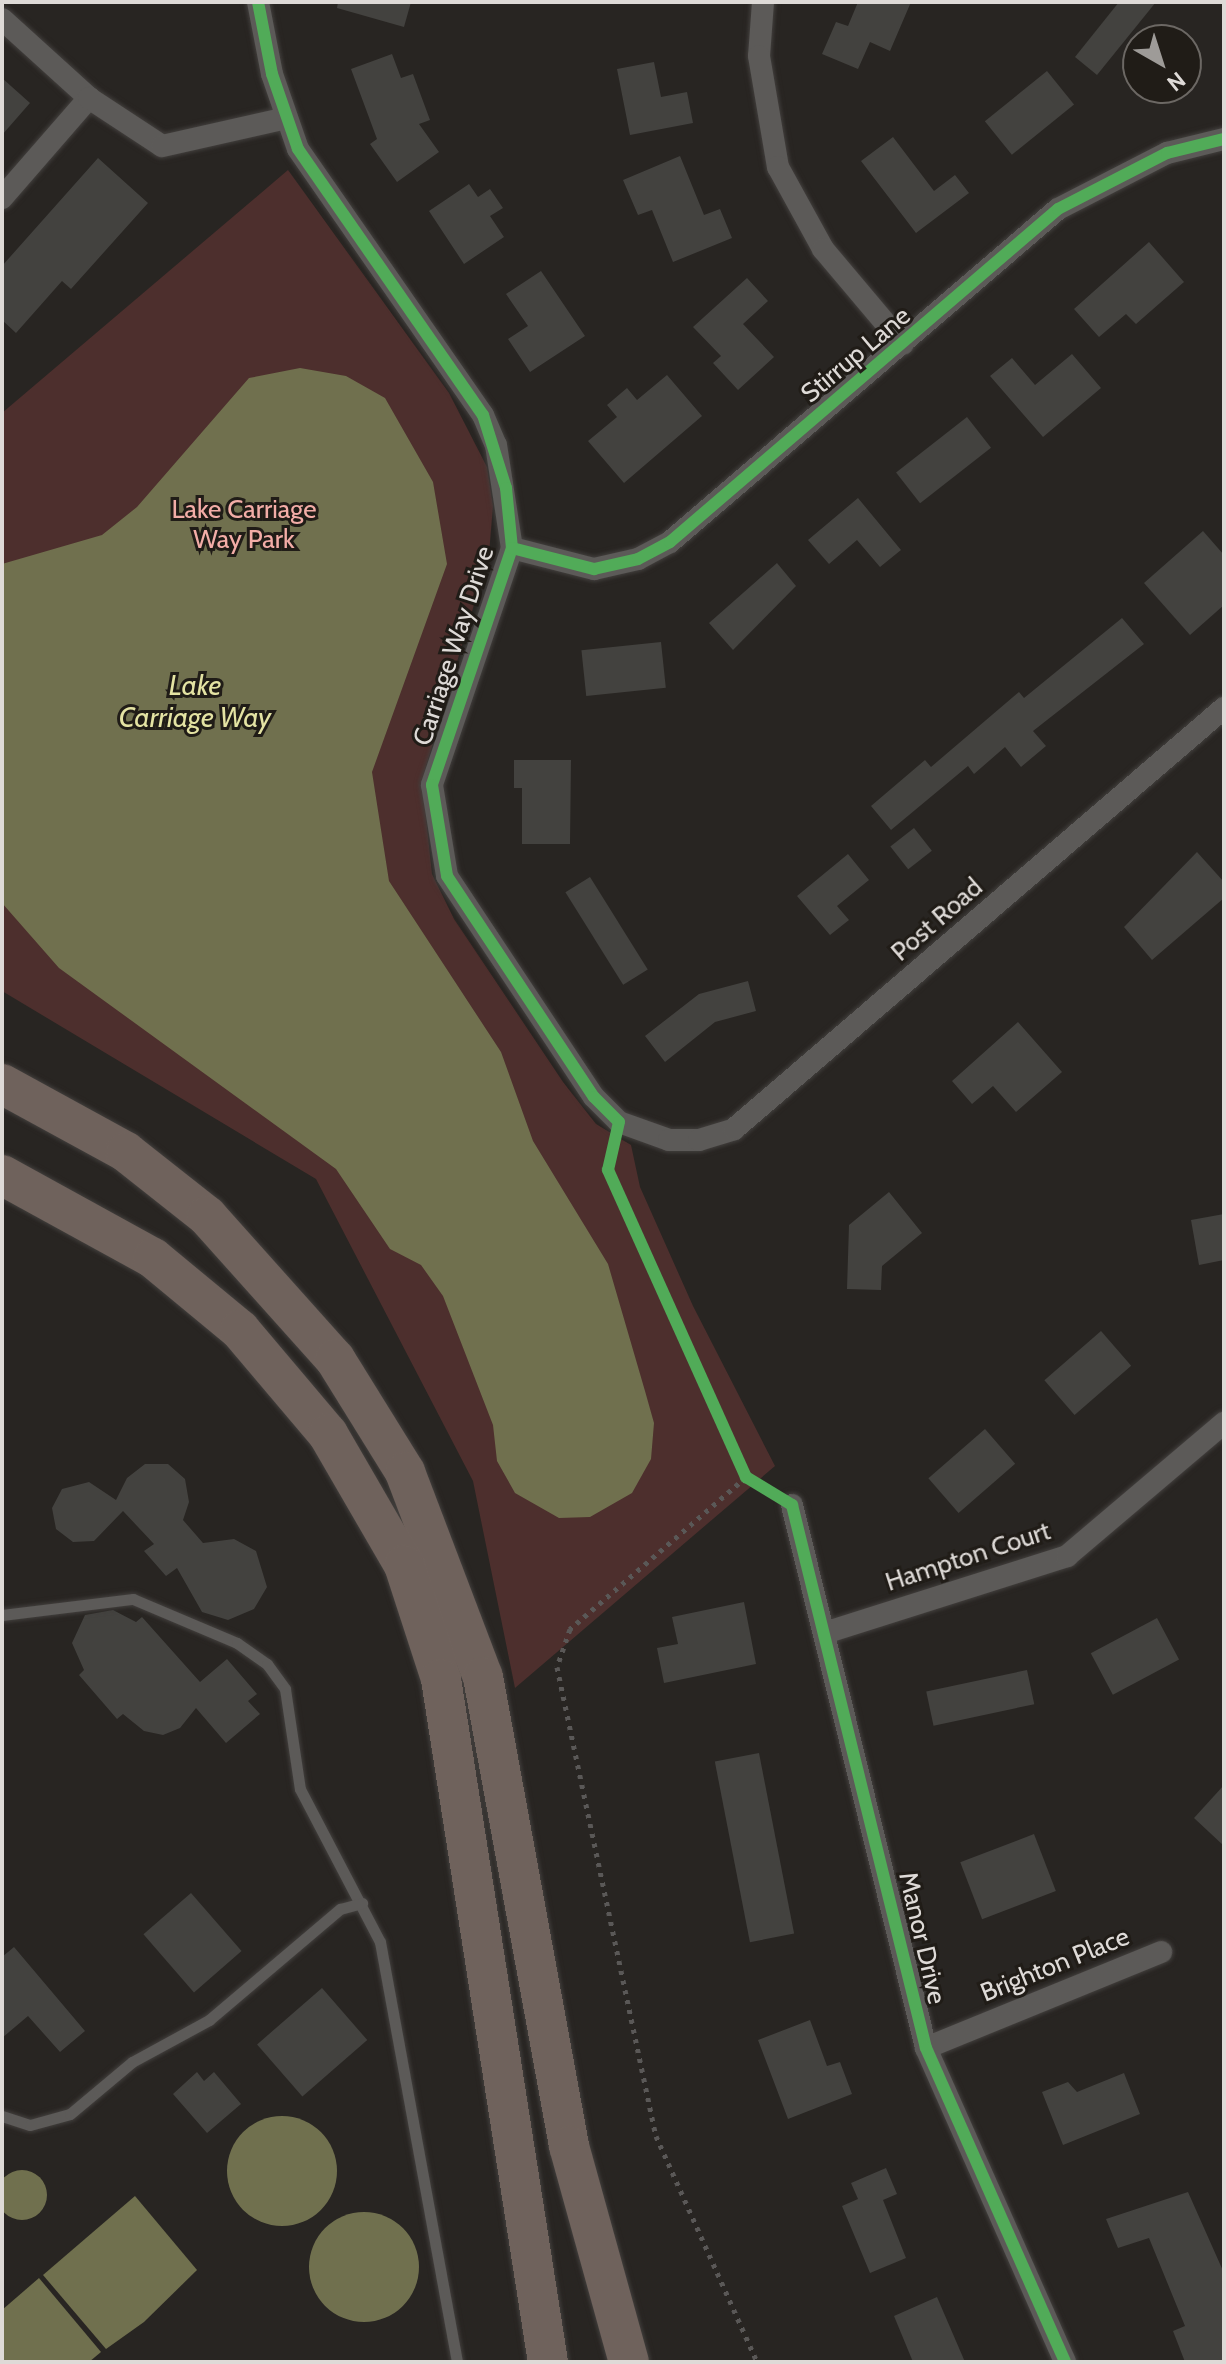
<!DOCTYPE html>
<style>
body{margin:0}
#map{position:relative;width:1226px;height:2364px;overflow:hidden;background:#282522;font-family:Cabin,sans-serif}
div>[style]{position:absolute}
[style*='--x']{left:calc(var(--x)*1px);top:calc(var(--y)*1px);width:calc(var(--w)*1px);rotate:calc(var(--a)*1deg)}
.green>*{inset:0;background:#4d2f2d}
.water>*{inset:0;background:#70704e}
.round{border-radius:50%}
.building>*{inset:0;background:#43423f;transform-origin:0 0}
.path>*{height:5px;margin-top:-2.5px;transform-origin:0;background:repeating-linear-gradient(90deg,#5a5857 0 4px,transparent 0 10px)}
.roads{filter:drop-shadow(0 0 2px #423f3d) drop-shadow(0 0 2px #423f3d)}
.lane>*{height:11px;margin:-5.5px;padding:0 5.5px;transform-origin:5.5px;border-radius:5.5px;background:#5c5a58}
.street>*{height:22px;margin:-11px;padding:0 11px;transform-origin:11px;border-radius:11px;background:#5c5a58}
.highway>*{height:40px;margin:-20px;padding:0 20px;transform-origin:20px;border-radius:20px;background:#6f625c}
.cycleway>*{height:12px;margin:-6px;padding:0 6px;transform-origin:6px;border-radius:6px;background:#51ab58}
span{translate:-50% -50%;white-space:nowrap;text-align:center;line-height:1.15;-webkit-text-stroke:6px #201c17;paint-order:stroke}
.street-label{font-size:26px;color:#dedad7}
.park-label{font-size:26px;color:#f3ada7}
.water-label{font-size:28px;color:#e4e3a3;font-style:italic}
.frame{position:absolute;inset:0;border:4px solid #dedad7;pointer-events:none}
.north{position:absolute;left:1122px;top:24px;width:80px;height:80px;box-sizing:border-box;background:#201c17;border:2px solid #6c6864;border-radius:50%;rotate:141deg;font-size:22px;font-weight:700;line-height:32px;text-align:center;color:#dedad7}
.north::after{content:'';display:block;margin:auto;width:28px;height:36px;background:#9e9b98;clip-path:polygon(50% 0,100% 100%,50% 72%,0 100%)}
</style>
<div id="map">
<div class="green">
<div style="clip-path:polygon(288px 170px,449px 393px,487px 467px,493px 506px,489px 554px,422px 780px,432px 874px,454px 919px,563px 1082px,596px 1124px,631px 1145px,640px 1187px,693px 1306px,775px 1466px,515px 1688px,473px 1481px,316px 1179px,2px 991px,2px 413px)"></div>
</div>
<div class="water">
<div style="clip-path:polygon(300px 368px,346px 376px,385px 398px,433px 482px,447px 564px,372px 772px,389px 881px,501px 1052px,533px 1141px,608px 1264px,645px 1391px,654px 1423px,651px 1459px,632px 1493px,590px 1517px,559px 1518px,515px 1493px,497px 1461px,493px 1425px,443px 1296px,421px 1265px,390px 1249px,336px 1169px,59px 968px,2px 903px,2px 564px,102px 535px,137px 507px,249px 378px)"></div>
<div class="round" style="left:227px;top:2116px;width:110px;height:110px"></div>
<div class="round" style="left:-3px;top:2170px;width:50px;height:50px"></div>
<div style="clip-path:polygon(135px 2196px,197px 2270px,144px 2322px,106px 2349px,43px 2275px)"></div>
<div class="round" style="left:309px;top:2212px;width:110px;height:110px"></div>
<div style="clip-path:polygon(39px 2278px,101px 2352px,89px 2362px,2px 2362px,2px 2310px)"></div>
</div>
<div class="building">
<div style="clip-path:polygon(338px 2px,411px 2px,404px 27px,337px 8px)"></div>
<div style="clip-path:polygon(858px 2px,911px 2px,890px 51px,870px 42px,858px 69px,822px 54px,836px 22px,848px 26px)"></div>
<div style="clip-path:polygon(1119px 2px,1156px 2px,1097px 75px,1075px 57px)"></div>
<div style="clip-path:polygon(392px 54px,401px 78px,413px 74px,430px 120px,419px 124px,439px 152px,397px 182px,370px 144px,377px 139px,351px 69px)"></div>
<div style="clip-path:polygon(654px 62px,661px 97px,687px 92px,693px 123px,630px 135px,617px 69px)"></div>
<div style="left:1047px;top:71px;width:43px;height:80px;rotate:51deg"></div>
<div style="clip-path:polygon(2px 78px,30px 103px,2px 135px)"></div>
<div style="clip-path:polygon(893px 137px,934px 191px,955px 175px,969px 193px,916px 233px,861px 161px)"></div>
<div style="clip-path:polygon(680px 156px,704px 215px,720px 209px,732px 238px,673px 262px,652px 210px,638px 215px,623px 180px)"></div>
<div style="clip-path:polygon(98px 158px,148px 203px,71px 289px,62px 281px,16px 333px,2px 320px,2px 266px)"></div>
<div style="clip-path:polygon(469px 184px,478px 197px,490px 189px,503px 208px,490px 216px,504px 237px,464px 264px,429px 211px)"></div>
<div style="clip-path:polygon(1149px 242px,1184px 282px,1136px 324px,1126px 314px,1099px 337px,1074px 309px)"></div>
<div style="clip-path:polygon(541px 271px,585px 336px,530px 372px,508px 339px,528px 326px,506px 294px)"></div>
<div style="clip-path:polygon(747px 278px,768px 301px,743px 324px,774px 357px,738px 390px,713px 363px,721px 356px,693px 327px)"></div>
<div style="clip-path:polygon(1072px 354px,1101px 388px,1043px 437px,990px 376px,1012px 358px,1035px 385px)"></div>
<div style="clip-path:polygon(667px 375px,702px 416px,624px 483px,588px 441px,617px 417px,607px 405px,627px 388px,637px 400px)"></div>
<div style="left:967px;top:417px;width:39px;height:90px;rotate:52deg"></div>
<div style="clip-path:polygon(858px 498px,901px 550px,880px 567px,857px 540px,829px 564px,808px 540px)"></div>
<div style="clip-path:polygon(1203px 531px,1224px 555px,1224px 605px,1190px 635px,1144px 583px)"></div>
<div style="clip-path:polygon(777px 563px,796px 586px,733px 650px,709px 623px)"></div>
<div style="clip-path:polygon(1122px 618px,1144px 644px,1033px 731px,1046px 746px,1021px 767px,1005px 747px,974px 774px,968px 766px,891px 830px,871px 806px,925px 760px,931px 767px,1019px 692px,1024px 698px)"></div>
<div style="left:661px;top:642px;width:46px;height:80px;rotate:84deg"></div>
<div style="clip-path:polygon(514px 760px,571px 760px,570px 844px,522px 844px,522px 788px,514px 788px)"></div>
<div style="left:914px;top:828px;width:29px;height:30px;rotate:52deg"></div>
<div style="clip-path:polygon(1197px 852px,1224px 882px,1224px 898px,1152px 960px,1124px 927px)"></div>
<div style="clip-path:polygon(848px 854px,869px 880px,837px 906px,849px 920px,830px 935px,797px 896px)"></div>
<div style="left:590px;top:877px;width:109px;height:29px;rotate:58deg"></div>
<div style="clip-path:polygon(748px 981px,756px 1011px,715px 1022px,665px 1062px,645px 1036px,699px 994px)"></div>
<div style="clip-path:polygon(1018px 1022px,1062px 1072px,1016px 1112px,993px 1086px,972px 1104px,952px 1081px)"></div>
<div style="clip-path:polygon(889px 1192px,922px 1233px,882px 1266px,881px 1290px,847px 1289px,849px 1225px)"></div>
<div style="clip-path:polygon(1224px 1214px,1224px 1260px,1199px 1265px,1191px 1220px)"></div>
<div style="left:1101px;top:1331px;width:46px;height:75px;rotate:49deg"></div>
<div style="left:985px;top:1429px;width:46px;height:75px;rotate:49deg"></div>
<div style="clip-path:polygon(145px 1464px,168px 1464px,185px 1479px,189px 1502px,183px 1520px,203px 1543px,234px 1539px,256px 1551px,267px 1587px,254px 1609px,228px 1620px,202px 1612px,177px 1568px,166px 1576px,144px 1551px,154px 1544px,123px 1511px,94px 1541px,73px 1542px,56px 1529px,52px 1508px,62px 1489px,89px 1482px,116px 1500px,127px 1478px)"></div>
<div style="clip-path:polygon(744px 1602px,756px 1664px,664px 1683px,657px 1648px,678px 1644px,672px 1617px)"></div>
<div style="clip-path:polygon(113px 1610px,136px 1622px,142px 1617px,200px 1682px,227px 1659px,257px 1694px,248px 1701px,260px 1714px,226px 1743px,196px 1708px,180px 1728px,163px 1735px,144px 1731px,123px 1714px,117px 1719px,79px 1675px,84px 1670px,72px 1643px,85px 1615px)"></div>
<div style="left:1157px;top:1618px;width:47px;height:75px;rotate:62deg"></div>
<div style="left:1027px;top:1670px;width:35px;height:103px;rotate:78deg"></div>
<div style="left:759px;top:1753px;width:184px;height:45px;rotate:79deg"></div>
<div style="clip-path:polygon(1224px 1785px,1224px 1846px,1194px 1818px)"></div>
<div style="left:1034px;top:1834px;width:61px;height:79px;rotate:69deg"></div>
<div style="left:191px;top:1893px;width:77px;height:63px;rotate:49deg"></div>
<div style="clip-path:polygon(14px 1947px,85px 2031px,60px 2052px,28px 2016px,2px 2038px,2px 1957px)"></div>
<div style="left:322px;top:1988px;width:69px;height:86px;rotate:49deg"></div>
<div style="clip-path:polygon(810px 2020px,827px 2066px,840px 2062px,852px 2094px,788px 2119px,758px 2040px)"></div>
<div style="clip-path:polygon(197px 2072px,204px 2081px,214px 2072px,241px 2104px,207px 2133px,173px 2094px)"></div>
<div style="clip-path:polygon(1124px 2073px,1140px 2114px,1063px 2145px,1042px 2092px,1068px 2082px,1077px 2092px)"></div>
<div style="clip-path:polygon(886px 2168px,897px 2194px,883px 2200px,906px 2258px,870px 2273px,842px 2206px,858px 2199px,851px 2183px)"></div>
<div style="clip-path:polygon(1188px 2192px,1224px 2273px,1224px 2362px,1185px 2362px,1173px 2331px,1185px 2326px,1149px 2238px,1118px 2248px,1106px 2219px)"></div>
<div style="clip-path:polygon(937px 2297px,965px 2362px,913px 2362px,894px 2316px)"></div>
</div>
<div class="path">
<div style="--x:612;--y:1142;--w:28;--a:98"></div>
<div style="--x:608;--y:1170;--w:337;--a:65.8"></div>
<div style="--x:746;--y:1477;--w:33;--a:31"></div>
<div style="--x:746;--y:1477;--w:233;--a:139.2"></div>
<div style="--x:570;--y:1629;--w:40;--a:108.9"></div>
<div style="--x:557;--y:1667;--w:479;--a:78.1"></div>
<div style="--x:656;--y:2136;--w:248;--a:65.9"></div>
</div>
<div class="roads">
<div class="lane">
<div style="--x:2;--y:1615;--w:132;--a:-7"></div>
<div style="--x:133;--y:1599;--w:113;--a:22.9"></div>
<div style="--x:237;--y:1643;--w:37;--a:35"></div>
<div style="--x:267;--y:1664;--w:31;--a:54"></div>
<div style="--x:285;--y:1689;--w:101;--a:81.5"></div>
<div style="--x:300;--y:1789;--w:173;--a:62.4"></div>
<div style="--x:380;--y:1942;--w:427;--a:79.6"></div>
<div style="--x:2;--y:2116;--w:29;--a:18"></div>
<div style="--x:30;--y:2125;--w:41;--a:-15.4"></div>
<div style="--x:70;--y:2114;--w:81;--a:-40"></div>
<div style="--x:132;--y:2062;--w:88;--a:-28.6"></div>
<div style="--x:209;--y:2020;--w:172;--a:-40.3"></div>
<div style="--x:340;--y:1909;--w:23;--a:-15"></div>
</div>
<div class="street">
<div style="--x:258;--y:2;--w:73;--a:79"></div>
<div style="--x:272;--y:74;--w:79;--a:70.9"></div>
<div style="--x:298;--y:149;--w:324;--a:55.2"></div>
<div style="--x:483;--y:415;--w:33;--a:67"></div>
<div style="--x:496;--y:445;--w:104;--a:81.2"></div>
<div style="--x:512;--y:548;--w:250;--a:108.7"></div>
<div style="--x:432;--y:785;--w:92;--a:80.6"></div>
<div style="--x:447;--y:876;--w:265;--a:56.4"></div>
<div style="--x:594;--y:1097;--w:35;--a:45"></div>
<div style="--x:619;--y:1122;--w:53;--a:19.8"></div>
<div style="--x:669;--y:1140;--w:30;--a:0"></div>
<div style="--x:699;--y:1140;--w:37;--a:-17"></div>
<div style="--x:734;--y:1129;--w:646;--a:-40.67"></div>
<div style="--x:763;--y:2;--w:54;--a:94.2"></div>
<div style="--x:759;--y:56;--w:113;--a:80.3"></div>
<div style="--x:778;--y:167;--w:94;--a:61.2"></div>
<div style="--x:823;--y:249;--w:124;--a:49.9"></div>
<div style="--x:2;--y:19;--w:118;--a:42.2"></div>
<div style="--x:2;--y:198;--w:133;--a:-49"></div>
<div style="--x:89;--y:98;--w:87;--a:33.3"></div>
<div style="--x:162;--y:146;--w:127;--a:-12.7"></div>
<div style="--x:512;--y:548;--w:85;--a:14.4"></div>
<div style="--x:594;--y:569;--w:45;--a:-12.8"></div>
<div style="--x:638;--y:559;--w:36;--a:-28"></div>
<div style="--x:670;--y:542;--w:511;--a:-40.64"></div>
<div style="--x:1058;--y:209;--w:123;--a:-27.2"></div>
<div style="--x:1167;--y:153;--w:59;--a:-13.8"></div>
<div style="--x:792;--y:1505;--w:559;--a:76.14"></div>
<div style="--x:926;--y:2048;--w:343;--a:66.1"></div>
<div style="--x:828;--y:1632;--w:251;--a:-17.6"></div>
<div style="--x:1067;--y:1556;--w:206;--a:-40.3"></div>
<div style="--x:926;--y:2048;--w:254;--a:-22.2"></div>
</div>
<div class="highway">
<div style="--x:2;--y:1084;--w:141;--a:28.7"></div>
<div style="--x:126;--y:1152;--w:103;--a:38.3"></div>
<div style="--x:207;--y:1216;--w:192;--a:48.2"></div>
<div style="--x:335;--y:1359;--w:133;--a:58.2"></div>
<div style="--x:405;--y:1472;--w:219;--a:69.2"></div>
<div style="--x:483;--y:1677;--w:477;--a:79.6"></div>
<div style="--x:569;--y:2146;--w:224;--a:74.5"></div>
<div style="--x:2;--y:1175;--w:172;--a:28.8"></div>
<div style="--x:153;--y:1258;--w:113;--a:39.6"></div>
<div style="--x:240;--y:1330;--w:136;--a:49.8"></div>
<div style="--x:328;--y:1434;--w:151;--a:59.9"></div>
<div style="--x:404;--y:1565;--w:120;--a:72"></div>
<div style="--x:441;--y:1679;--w:691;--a:81.1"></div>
</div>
</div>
<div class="cycleway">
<div style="--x:258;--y:2;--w:73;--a:79"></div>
<div style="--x:272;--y:74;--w:79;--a:70.9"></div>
<div style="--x:298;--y:149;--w:324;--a:55.2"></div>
<div style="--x:483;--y:415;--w:77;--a:72.5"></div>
<div style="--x:506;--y:488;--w:60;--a:84.3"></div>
<div style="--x:512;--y:548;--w:250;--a:108.7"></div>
<div style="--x:432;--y:785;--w:92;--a:80.6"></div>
<div style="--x:447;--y:876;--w:265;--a:56.4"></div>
<div style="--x:594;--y:1097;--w:35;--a:45"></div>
<div style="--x:619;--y:1122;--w:49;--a:102.9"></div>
<div style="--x:608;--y:1170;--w:337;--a:65.8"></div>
<div style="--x:746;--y:1477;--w:54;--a:31.3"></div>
<div style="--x:792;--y:1505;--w:559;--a:76.14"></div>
<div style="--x:926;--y:2048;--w:343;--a:66.1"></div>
<div style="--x:512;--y:548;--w:85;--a:14.4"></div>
<div style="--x:594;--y:569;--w:45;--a:-12.8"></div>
<div style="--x:638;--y:559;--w:36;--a:-28"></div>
<div style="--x:670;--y:542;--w:511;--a:-40.64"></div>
<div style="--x:1058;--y:209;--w:123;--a:-27.2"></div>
<div style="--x:1167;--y:153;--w:59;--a:-13.8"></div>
</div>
<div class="street-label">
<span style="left:856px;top:355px;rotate:-40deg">Stirrup Lane</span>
<span style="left:454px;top:646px;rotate:-72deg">Carriage Way Drive</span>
<span style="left:937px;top:920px;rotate:-41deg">Post Road</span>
<span style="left:968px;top:1557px;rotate:-18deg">Hampton Court</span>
<span style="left:922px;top:1938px;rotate:77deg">Manor Drive</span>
<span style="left:1055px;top:1965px;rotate:-22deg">Brighton Place</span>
</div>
<div class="park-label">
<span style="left:244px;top:525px">Lake Carriage<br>Way Park</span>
</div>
<div class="water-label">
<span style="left:195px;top:701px">Lake<br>Carriage Way</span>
</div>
<div class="frame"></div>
<div class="north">N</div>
</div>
